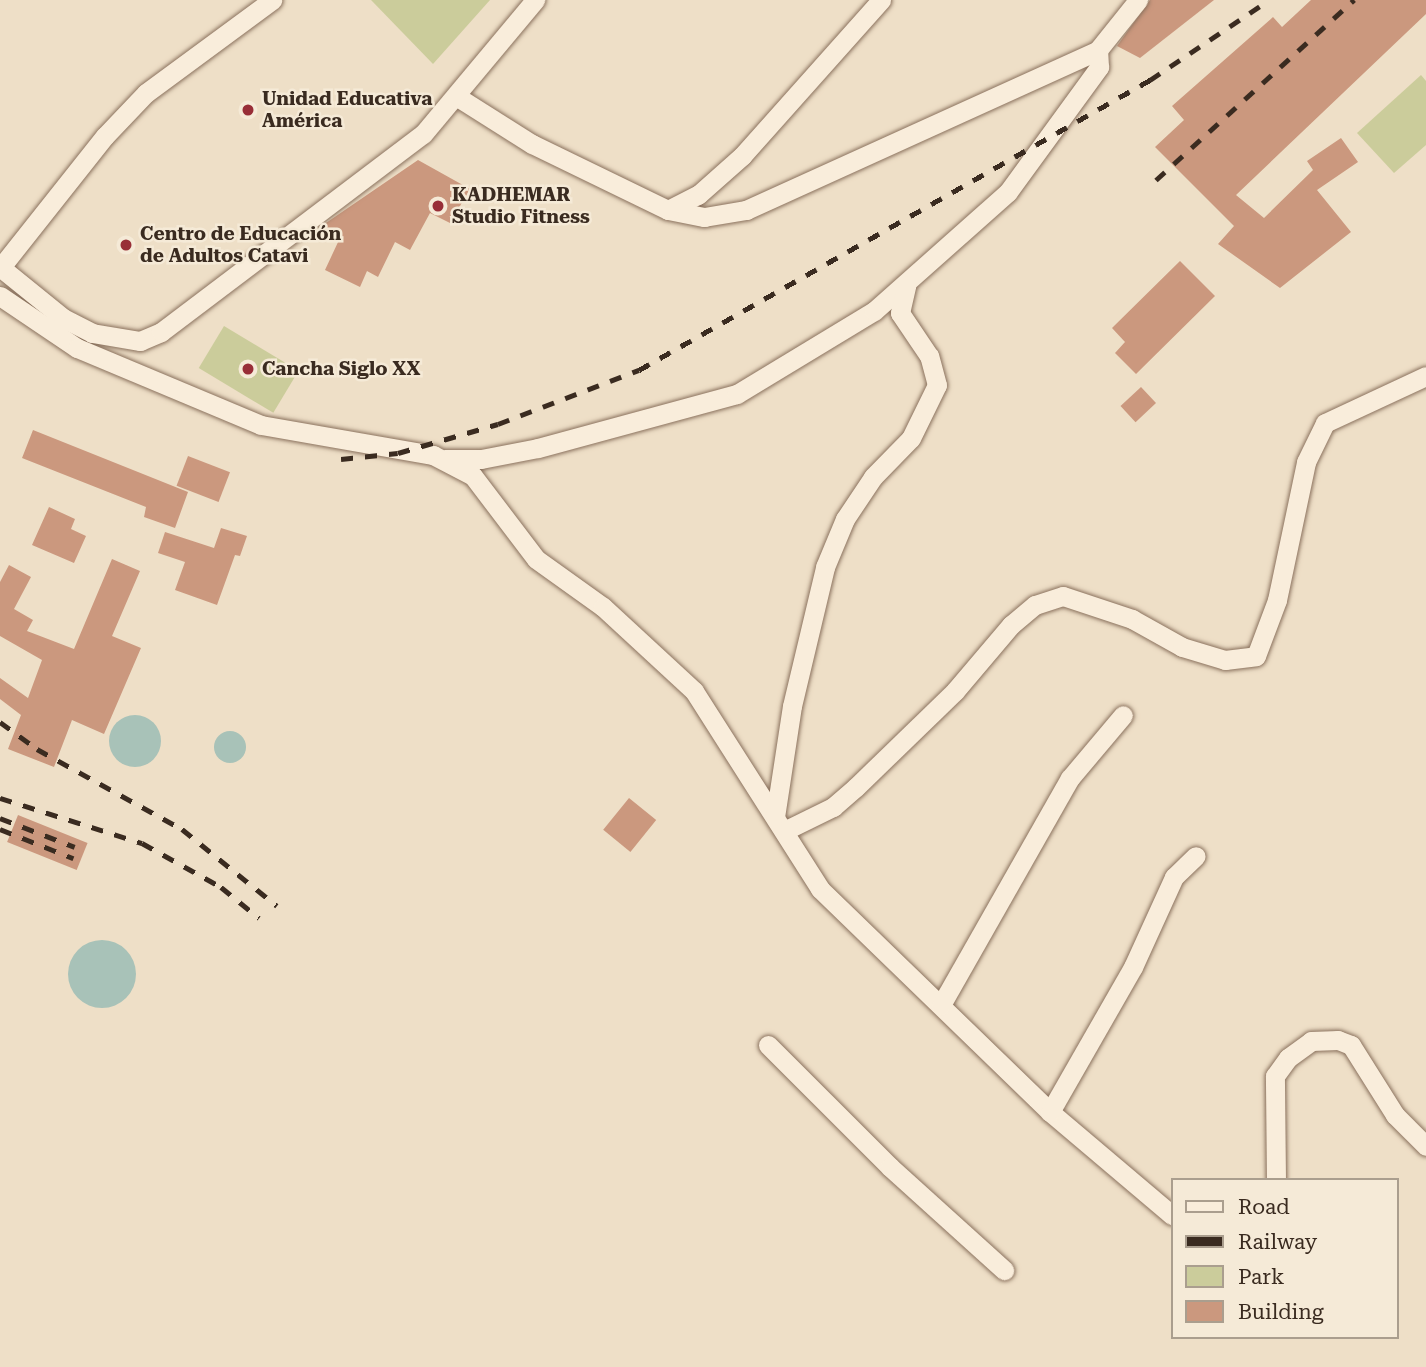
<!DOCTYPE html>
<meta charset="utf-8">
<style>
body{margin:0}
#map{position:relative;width:1426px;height:1367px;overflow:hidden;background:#eedfc7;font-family:"Roboto Serif",serif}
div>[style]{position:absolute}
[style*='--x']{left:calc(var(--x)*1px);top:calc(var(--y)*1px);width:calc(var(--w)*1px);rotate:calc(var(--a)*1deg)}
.green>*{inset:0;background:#cbcc9b;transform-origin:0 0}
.water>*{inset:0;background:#a8c2b8}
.round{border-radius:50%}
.building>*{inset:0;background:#cb987e;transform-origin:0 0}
.roads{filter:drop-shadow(0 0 2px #8a715d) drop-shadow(0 0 2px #8a715d)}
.street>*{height:19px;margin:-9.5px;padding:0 9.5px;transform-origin:9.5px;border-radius:9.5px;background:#f9eddb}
.rail>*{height:5px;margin-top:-2.5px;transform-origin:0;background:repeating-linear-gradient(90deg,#3a2b20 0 12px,transparent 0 24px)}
.dots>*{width:19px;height:19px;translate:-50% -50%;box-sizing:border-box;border:4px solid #f5ead7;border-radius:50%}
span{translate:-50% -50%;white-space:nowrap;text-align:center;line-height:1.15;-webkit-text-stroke:5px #f5ead7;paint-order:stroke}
.poi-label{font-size:19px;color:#3a2b20;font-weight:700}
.left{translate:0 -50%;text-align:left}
.legend{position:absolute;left:1171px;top:1178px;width:228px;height:161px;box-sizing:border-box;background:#f5ead7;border:2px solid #aa9e8e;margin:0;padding:9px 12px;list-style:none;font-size:21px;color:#3a2b20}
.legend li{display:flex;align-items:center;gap:14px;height:35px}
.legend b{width:35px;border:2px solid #aa9e8e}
</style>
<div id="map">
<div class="green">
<div style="clip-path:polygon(371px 0,490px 0,433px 64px)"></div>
<div style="clip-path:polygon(1421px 75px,1426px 81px,1426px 145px,1394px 173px,1357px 133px)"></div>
<div style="left:224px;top:326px;width:87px;height:49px;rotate:31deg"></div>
</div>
<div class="water">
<div class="round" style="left:109px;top:715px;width:52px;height:52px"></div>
<div class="round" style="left:214px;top:731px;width:32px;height:32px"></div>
<div class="round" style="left:68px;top:940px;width:68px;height:68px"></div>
</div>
<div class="building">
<div style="clip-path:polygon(1150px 0,1214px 0,1140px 58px,1117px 46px)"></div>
<div style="clip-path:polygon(1311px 0,1426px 0,1426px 14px,1236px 195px,1264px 218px,1313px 170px,1307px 161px,1341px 138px,1358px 162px,1317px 190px,1351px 232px,1280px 288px,1218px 244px,1234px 226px,1155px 147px,1184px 120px,1172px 106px,1273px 17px,1282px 27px)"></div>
<div style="clip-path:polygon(418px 160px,470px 189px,450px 223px,430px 213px,410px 250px,395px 242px,378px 277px,367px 271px,360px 287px,325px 270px,339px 240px,323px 225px)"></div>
<div style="clip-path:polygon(1180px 261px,1215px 296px,1136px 374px,1115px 353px,1125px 342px,1112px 328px)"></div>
<div style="left:1141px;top:387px;width:22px;height:28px;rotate:47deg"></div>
<div style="clip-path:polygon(33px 430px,188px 492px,175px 528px,144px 517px,146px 507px,22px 458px)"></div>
<div style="left:188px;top:456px;width:45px;height:32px;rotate:21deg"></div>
<div style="clip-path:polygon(49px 507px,75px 519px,71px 529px,86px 536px,74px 563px,32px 545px)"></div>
<div style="clip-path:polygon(221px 528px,247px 536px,240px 556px,235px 555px,217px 605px,175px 590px,185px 562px,158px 553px,165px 532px,214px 548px)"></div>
<div style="clip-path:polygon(112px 559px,140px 571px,112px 636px,141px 648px,104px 734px,72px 720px,54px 767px,8px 749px,21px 715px,0 699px,0 678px,28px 698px,42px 660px,0 636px,0 582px,9px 565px,31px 577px,14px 609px,33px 620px,27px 631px,74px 649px)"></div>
<div style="left:629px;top:798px;width:35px;height:41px;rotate:39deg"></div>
<div style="left:18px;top:815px;width:75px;height:29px;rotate:22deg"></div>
</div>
<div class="roads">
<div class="street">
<div style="--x:456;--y:96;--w:90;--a:32.3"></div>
<div style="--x:532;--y:144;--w:151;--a:25.9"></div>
<div style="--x:668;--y:210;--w:37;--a:11"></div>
<div style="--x:704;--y:217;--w:43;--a:-9.5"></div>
<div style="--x:746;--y:210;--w:387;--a:-24.4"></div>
<div style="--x:1098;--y:50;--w:64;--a:-51.3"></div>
<div style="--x:668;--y:210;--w:34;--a:-27"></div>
<div style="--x:698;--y:195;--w:59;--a:-41.6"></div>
<div style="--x:742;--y:156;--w:209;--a:-48.3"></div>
<div style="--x:0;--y:267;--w:81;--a:39"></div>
<div style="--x:63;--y:318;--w:33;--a:27"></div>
<div style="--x:92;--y:333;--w:49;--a:9.5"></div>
<div style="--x:140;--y:341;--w:23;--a:-23"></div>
<div style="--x:161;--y:332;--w:328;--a:-37.1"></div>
<div style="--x:423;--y:134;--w:175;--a:-50.1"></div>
<div style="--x:1;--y:267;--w:167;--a:-51.6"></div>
<div style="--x:105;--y:136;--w:59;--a:-46.4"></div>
<div style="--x:146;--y:93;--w:157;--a:-36.4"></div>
<div style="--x:0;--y:296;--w:93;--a:34"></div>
<div style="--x:77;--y:348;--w:199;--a:22.7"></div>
<div style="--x:261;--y:425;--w:175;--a:9.9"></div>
<div style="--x:433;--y:455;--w:45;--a:27.7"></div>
<div style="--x:473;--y:476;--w:104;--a:52.8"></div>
<div style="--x:536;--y:559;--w:82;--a:35.6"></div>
<div style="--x:603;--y:607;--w:124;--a:42.7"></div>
<div style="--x:694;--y:691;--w:235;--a:57.5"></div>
<div style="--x:820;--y:889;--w:320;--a:44.1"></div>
<div style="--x:1050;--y:1112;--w:160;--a:40.2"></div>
<div style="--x:445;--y:459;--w:36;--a:0"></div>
<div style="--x:481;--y:459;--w:58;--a:-10.9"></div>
<div style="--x:538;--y:448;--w:206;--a:-15.2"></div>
<div style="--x:737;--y:394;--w:160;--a:-31.2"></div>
<div style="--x:874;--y:311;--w:179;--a:-41.6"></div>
<div style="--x:1008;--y:192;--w:155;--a:-53.9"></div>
<div style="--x:1099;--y:67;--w:17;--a:-93"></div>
<div style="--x:775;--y:817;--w:112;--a:-81.3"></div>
<div style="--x:792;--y:706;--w:143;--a:-76.6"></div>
<div style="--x:825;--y:567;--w:52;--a:-67.4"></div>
<div style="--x:845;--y:519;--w:50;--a:-56.3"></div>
<div style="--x:873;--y:477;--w:54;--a:-45.7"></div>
<div style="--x:911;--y:438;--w:59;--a:-63.9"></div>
<div style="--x:937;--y:385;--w:30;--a:-105"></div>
<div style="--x:929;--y:356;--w:52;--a:-124"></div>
<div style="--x:900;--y:313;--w:28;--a:-77"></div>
<div style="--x:784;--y:831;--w:55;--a:-26.1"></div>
<div style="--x:833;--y:807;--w:30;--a:-41"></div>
<div style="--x:856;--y:787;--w:138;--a:-44.1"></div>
<div style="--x:955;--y:691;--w:87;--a:-49.7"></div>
<div style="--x:1011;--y:625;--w:31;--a:-40"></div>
<div style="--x:1035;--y:605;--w:29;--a:-18"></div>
<div style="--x:1063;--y:596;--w:73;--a:18.4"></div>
<div style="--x:1132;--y:619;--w:57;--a:29.2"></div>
<div style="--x:1182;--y:647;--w:45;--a:16.8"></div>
<div style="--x:1225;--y:660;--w:31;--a:-7"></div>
<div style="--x:1256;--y:656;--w:60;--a:-69.4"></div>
<div style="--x:1277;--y:600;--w:141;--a:-78.1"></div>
<div style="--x:1306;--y:462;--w:43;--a:-64"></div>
<div style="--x:1325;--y:423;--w:111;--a:-25"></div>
<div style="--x:941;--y:1005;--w:261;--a:-60.4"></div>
<div style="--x:1070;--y:778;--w:82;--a:-49.9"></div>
<div style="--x:768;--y:1045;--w:173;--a:45"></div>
<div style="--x:890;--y:1167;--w:154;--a:42.1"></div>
<div style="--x:1050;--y:1112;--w:167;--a:-60.2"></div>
<div style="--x:1133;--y:967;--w:99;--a:-65.5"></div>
<div style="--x:1174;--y:877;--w:30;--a:-44"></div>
<div style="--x:1276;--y:1180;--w:104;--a:-90.6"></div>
<div style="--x:1275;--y:1076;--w:22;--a:-54"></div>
<div style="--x:1288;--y:1058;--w:29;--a:-36"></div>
<div style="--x:1311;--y:1041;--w:27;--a:-2"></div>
<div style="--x:1338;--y:1040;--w:14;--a:21"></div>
<div style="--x:1351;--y:1045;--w:83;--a:57.8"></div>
<div style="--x:1395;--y:1115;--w:44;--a:45"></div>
</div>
</div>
<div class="rail">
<div style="--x:1156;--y:180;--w:268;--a:-42.3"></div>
<div style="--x:341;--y:459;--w:57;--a:-6"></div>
<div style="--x:398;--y:453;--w:104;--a:-16.2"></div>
<div style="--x:498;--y:424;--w:151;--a:-21"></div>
<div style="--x:639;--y:370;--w:588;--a:-29.58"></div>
<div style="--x:1150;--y:80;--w:143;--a:-33.9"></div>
<div style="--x:0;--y:722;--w:46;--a:36.1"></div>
<div style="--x:37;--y:749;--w:166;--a:28.9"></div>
<div style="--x:182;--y:829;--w:122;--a:39"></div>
<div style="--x:0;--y:798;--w:149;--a:17.6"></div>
<div style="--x:142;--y:843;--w:90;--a:29.1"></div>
<div style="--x:221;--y:887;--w:49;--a:39.2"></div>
<div style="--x:0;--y:818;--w:80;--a:21.1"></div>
<div style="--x:0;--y:829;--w:79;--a:21.7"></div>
</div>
<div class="dots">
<div style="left:248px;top:110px;background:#982e37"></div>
<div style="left:438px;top:206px;background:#982e37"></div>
<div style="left:126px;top:245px;background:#982e37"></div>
<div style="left:248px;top:369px;background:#982e37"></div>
</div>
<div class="poi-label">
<span class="left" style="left:262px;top:110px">Unidad Educativa<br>América</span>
<span class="left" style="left:452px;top:206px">KADHEMAR<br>Studio Fitness</span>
<span class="left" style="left:140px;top:245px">Centro de Educación<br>de Adultos Catavi</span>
<span class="left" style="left:262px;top:369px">Cancha Siglo XX</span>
</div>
<ul class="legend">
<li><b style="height:9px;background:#f9eddb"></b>Road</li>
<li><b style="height:9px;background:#3a2b20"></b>Railway</li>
<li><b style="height:19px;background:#cbcc9b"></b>Park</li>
<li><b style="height:19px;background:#cb987e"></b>Building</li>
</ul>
</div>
